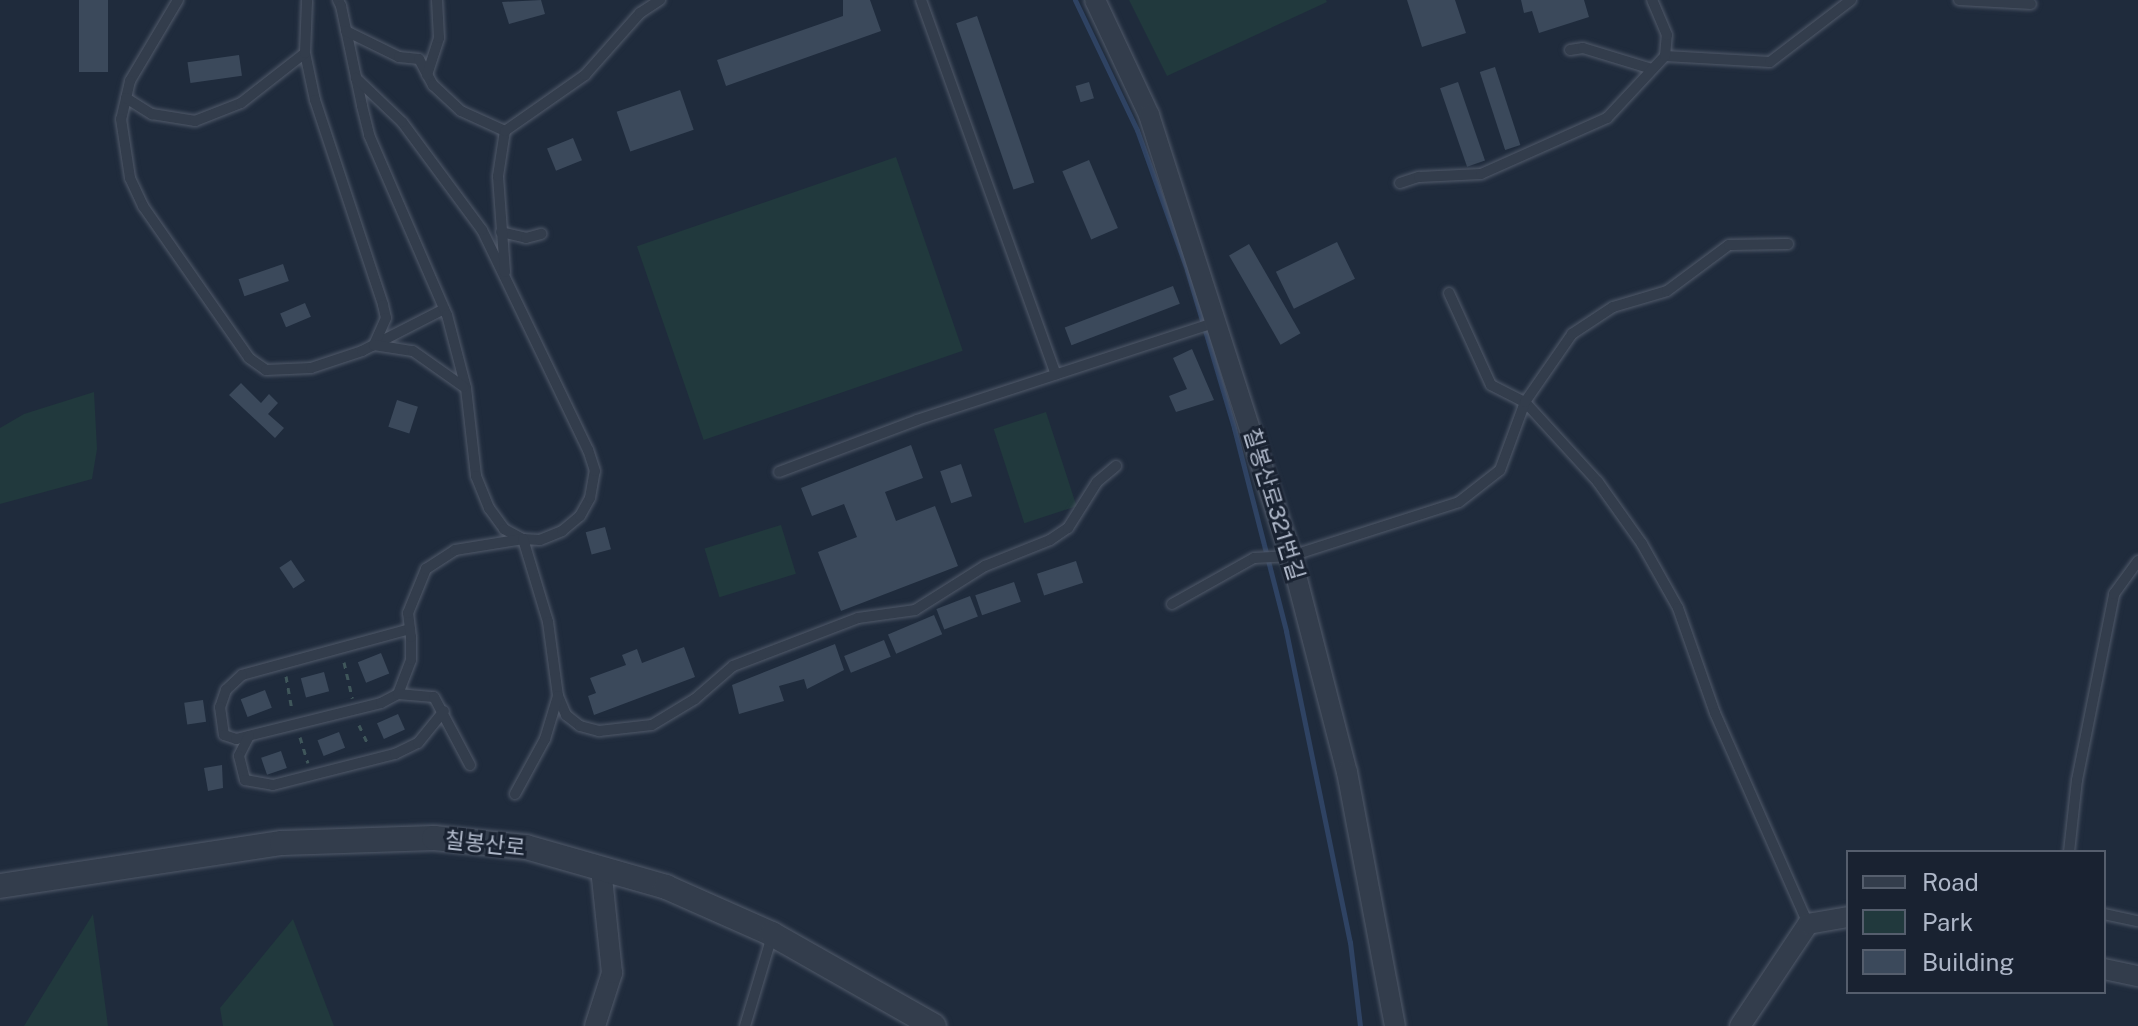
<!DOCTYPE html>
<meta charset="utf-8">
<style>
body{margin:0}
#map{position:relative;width:2138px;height:1026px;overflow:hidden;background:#1f2b3c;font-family:"Public Sans","Noto Sans KR",sans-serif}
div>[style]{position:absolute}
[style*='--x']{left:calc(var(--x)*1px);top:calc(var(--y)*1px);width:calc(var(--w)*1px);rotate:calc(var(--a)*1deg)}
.green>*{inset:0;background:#21393d;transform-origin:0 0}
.stream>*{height:5px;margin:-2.5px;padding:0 2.5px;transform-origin:2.5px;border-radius:2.5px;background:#2f4363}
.building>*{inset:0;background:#3b495b;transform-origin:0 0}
.path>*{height:3px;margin-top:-1.5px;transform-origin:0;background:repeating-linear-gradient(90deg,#3f565a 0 6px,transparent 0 12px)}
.roads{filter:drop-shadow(0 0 2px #515a6a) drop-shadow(0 0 2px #515a6a)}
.service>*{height:10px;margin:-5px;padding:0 5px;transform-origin:5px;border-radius:5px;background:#333d4c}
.minor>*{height:20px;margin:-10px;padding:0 10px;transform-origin:10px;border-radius:10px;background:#333d4c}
.tertiary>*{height:24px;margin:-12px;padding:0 12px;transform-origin:12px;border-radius:12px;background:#333d4c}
span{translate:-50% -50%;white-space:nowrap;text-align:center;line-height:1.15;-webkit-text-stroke:6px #192231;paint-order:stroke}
.street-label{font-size:22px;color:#aeb7c8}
.legend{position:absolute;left:1846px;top:850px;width:260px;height:144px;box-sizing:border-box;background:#192231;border:2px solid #555e6d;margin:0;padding:10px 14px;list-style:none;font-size:24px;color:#aeb7c8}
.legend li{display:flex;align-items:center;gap:16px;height:40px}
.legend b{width:40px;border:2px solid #555e6d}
</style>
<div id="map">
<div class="green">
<div style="clip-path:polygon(1129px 0,1326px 0,1327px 2px,1167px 76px)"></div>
<div style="left:896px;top:157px;width:205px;height:274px;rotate:71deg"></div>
<div style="clip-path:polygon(94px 392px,97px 449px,92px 479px,0 504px,0 428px,24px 414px)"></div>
<div style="left:1046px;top:412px;width:99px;height:55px;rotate:72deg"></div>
<div style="left:781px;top:525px;width:51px;height:80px;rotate:73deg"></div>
<div style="clip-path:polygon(93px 914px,108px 1026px,24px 1026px)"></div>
<div style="clip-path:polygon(293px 919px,334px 1026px,223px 1026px,220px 1008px)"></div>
</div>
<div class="stream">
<div style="--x:1075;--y:0;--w:144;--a:64.5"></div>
<div style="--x:1137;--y:130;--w:149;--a:70.3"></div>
<div style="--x:1187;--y:270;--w:165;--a:73.4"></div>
<div style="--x:1234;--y:428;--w:210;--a:75.6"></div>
<div style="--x:1286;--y:631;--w:318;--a:78.4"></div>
<div style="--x:1350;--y:942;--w:85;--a:83.2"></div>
</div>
<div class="building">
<div style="left:79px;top:0;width:29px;height:72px"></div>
<div style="clip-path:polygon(541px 0,545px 14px,509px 24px,502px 2px)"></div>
<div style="clip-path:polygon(843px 0,870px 0,881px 31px,726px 86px,717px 60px,843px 16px)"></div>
<div style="clip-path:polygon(1407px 0,1455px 0,1466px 33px,1422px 47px)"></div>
<div style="clip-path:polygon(1521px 0,1584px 0,1589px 17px,1539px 33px,1532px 11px,1524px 13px)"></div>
<div style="left:977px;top:16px;width:176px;height:22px;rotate:71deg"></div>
<div style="left:239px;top:55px;width:21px;height:52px;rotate:82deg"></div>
<div style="left:1495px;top:67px;width:82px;height:16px;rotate:72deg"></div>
<div style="left:1089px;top:82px;width:17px;height:14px;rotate:73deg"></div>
<div style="left:1458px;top:82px;width:83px;height:19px;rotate:71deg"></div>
<div style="left:680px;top:90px;width:42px;height:67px;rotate:71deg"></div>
<div style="left:573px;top:138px;width:24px;height:28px;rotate:68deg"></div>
<div style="left:1089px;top:160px;width:74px;height:29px;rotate:67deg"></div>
<div style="left:1337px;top:242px;width:41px;height:68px;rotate:64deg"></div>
<div style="left:1249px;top:244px;width:103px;height:23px;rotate:60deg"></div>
<div style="left:283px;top:264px;width:18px;height:47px;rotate:71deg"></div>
<div style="left:1173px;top:286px;width:19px;height:116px;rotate:69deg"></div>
<div style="left:305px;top:303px;width:15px;height:27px;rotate:67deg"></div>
<div style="clip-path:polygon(1192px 349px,1214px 400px,1176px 412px,1169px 396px,1187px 389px,1173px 358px)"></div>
<div style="clip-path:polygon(241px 383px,261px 403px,269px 394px,278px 403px,268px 414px,284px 428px,275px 438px,229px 395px)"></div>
<div style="left:397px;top:400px;width:22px;height:28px;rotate:18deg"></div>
<div style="clip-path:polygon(911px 445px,923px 478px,885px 492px,896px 521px,935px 506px,958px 566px,841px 611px,818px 552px,857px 537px,844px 504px,812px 516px,801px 488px)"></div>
<div style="left:961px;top:464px;width:34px;height:22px;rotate:71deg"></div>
<div style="left:605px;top:527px;width:23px;height:20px;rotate:75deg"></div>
<div style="left:291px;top:560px;width:25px;height:14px;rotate:56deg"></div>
<div style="left:1076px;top:561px;width:23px;height:41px;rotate:72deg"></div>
<div style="left:1014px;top:582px;width:21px;height:41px;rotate:71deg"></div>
<div style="left:970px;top:596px;width:22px;height:36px;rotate:69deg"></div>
<div style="left:934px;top:615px;width:21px;height:50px;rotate:67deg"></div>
<div style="left:884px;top:640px;width:18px;height:43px;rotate:68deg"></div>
<div style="clip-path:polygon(835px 644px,844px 670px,807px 689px,804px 679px,779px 686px,784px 701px,739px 714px,732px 685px)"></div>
<div style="clip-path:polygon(684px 647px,695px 677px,594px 715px,588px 696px,596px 693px,590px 678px,626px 665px,622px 655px,637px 649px,642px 663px)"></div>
<div style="left:381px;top:653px;width:22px;height:25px;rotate:68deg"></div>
<div style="left:324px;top:672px;width:20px;height:24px;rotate:75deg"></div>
<div style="left:265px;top:690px;width:19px;height:26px;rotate:69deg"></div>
<div style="left:203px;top:700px;width:22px;height:19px;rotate:82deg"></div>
<div style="left:398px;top:714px;width:17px;height:23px;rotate:66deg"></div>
<div style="left:339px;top:732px;width:17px;height:23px;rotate:69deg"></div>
<div style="left:281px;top:751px;width:18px;height:21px;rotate:71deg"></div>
<div style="clip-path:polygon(222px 765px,223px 788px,208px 791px,204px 768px)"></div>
</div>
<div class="path">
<div style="--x:344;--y:662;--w:37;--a:77"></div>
<div style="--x:286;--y:676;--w:36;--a:80"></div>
<div style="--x:359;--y:725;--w:23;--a:65"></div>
<div style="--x:300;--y:737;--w:27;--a:73"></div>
</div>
<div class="roads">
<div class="service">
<div style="--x:178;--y:0;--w:94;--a:120.7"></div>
<div style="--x:130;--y:81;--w:39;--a:103"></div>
<div style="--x:121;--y:119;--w:60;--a:81.3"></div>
<div style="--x:130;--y:178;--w:31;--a:65"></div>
<div style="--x:143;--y:206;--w:185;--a:55.1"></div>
<div style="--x:249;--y:358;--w:21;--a:35"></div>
<div style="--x:266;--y:370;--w:45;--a:-2.5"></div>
<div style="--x:311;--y:368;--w:54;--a:-18.4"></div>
<div style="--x:362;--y:351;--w:92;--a:-27.1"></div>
<div style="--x:338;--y:0;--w:7;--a:63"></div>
<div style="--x:341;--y:6;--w:102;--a:78.1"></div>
<div style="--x:362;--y:106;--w:30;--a:76"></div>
<div style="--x:369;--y:135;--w:196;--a:66.6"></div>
<div style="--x:447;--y:315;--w:75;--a:75.4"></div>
<div style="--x:466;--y:388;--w:89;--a:83.5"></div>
<div style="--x:476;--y:476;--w:35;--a:68"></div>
<div style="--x:489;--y:508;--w:26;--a:54"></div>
<div style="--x:504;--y:529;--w:21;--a:28"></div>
<div style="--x:523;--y:539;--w:17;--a:3"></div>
<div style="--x:540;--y:540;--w:24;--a:-22"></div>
<div style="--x:562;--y:531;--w:23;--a:-40"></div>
<div style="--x:580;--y:516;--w:21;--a:-61"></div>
<div style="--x:590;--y:498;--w:27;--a:-80"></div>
<div style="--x:595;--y:471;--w:22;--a:-108"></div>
<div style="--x:588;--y:450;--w:244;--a:-115.7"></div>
<div style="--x:482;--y:230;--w:134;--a:-126.5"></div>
<div style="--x:402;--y:122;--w:64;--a:-136.3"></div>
<div style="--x:921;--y:0;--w:398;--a:70.2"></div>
<div style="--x:1959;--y:0;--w:72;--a:3.2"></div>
<div style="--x:346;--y:31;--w:59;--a:26.1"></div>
<div style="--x:399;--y:57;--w:20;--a:6"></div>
<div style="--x:419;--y:59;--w:30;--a:62"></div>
<div style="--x:433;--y:85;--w:38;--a:43"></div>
<div style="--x:461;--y:111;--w:48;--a:24.4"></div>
<div style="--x:1570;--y:50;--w:13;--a:-9"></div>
<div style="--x:1583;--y:48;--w:72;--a:16.9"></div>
<div style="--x:305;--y:53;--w:48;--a:78"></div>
<div style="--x:315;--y:100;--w:216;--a:71.6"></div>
<div style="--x:383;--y:305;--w:13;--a:77"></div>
<div style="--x:386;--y:318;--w:30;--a:114"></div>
<div style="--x:374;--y:345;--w:39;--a:9"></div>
<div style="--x:413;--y:351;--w:62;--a:35.2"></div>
<div style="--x:1665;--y:56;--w:105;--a:3.3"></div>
<div style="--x:1770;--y:62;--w:102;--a:-37.4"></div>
<div style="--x:427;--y:75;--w:39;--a:-72"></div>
<div style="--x:439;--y:38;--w:38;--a:-93"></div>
<div style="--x:126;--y:98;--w:31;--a:32"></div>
<div style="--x:152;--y:114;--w:44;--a:9.2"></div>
<div style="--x:195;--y:121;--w:49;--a:-21.4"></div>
<div style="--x:241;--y:103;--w:81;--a:-38"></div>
<div style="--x:305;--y:53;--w:53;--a:-87.8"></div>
<div style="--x:1400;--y:183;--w:20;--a:-18"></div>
<div style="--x:1419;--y:177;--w:62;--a:-2.8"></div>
<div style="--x:1481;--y:174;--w:138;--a:-24"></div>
<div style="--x:1607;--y:118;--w:85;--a:-46.9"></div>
<div style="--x:1665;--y:56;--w:21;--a:-85"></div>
<div style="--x:1667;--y:35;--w:38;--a:-113"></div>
<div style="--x:501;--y:232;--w:26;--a:13"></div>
<div style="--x:526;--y:238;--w:16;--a:-15"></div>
<div style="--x:505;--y:272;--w:96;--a:-94.2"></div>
<div style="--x:498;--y:176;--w:46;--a:-81.2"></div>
<div style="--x:505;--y:131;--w:98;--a:-35"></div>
<div style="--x:585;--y:75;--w:83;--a:-48.4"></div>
<div style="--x:640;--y:13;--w:24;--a:-33"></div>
<div style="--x:1449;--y:293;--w:101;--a:65.5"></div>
<div style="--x:1491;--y:385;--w:38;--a:27"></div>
<div style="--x:1525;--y:402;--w:108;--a:47.6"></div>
<div style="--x:1598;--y:482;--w:76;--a:54.6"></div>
<div style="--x:1642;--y:544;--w:73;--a:60.6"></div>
<div style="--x:1678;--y:608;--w:111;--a:70.6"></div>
<div style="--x:1715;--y:713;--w:231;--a:66.2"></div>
<div style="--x:779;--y:472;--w:147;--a:-20.6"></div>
<div style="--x:917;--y:420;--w:315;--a:-18.1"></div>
<div style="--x:1172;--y:604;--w:94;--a:-29.3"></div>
<div style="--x:1254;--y:558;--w:37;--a:-3"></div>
<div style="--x:1291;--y:556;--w:176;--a:-17.8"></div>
<div style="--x:1459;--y:502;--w:52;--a:-38"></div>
<div style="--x:1500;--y:470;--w:72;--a:-69.8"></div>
<div style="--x:1525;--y:402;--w:83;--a:-55.3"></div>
<div style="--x:1572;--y:334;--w:49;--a:-33.4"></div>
<div style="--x:1613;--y:307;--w:56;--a:-16.5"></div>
<div style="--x:1667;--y:291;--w:77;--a:-36.6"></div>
<div style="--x:1729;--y:245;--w:59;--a:-1"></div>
<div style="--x:410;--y:629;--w:174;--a:164.7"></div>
<div style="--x:242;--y:675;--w:22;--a:137"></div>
<div style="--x:226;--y:690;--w:18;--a:109"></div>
<div style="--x:220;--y:707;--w:28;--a:82"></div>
<div style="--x:224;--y:735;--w:13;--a:18"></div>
<div style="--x:236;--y:739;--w:149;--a:-13.9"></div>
<div style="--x:381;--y:703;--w:19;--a:-28"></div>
<div style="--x:398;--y:694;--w:36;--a:-69"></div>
<div style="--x:411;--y:660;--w:23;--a:-90"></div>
<div style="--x:411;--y:637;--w:24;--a:-97"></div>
<div style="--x:408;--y:613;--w:48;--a:-67.8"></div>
<div style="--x:426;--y:569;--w:35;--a:-33"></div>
<div style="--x:455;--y:550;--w:69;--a:-9.2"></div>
<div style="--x:523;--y:539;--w:87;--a:73.2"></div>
<div style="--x:548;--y:622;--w:75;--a:82.3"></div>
<div style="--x:558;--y:696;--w:21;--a:67"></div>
<div style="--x:566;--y:715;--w:18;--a:38"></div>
<div style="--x:580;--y:726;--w:20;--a:15"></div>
<div style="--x:599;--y:731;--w:53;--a:-6.5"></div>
<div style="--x:652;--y:725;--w:50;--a:-31.2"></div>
<div style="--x:695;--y:699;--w:50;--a:-41"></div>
<div style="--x:733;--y:666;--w:134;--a:-21"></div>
<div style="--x:858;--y:618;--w:58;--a:-8"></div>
<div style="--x:915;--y:610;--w:83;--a:-32.2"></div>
<div style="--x:985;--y:566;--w:70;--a:-21.8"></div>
<div style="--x:1050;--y:540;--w:22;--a:-34"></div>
<div style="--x:1068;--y:528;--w:54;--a:-57.8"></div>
<div style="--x:1097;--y:482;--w:25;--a:-40"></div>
<div style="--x:398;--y:694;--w:36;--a:5"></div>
<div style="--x:434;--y:697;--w:77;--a:62.1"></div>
<div style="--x:249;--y:736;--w:22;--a:117"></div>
<div style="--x:239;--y:756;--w:25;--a:76"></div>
<div style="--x:245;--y:780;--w:28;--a:10"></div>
<div style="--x:273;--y:785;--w:126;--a:-14.3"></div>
<div style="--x:395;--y:754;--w:25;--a:-26"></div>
<div style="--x:418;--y:743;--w:41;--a:-50.9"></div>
<div style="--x:515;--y:794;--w:63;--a:-61.4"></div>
<div style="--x:545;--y:739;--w:45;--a:-73.2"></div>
<div style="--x:2069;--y:852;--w:72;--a:-83.7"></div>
<div style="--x:2077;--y:780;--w:190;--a:-78.7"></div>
<div style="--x:2114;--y:594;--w:41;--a:-54"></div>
<div style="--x:2104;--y:914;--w:35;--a:12"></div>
<div style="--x:745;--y:1026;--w:94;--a:-73.3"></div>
</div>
<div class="minor">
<div style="--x:1095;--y:0;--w:127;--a:64.8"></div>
<div style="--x:1149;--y:115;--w:463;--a:72.2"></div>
<div style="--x:1291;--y:556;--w:223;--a:75.5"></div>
<div style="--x:1347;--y:772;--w:258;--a:79.3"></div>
<div style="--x:2104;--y:969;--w:35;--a:12"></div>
<div style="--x:595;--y:1026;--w:56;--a:-72.2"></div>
<div style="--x:612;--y:973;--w:106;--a:-96"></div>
<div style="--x:1740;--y:1026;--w:123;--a:-56.3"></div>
<div style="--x:1808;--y:924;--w:41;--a:-9.9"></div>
</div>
<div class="tertiary">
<div style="--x:0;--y:886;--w:285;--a:-8.7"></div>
<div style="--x:282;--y:843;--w:152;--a:-1.9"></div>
<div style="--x:434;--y:838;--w:92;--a:5.6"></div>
<div style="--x:526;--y:847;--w:146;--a:15.9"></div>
<div style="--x:666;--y:887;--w:116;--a:23.9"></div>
<div style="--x:772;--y:934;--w:186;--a:29.6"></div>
</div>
</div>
<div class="street-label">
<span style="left:1274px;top:504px;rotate:73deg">칠봉산로321번길</span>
<span style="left:485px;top:844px;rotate:6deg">칠봉산로</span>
</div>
<ul class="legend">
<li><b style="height:10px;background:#333d4c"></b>Road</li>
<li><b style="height:22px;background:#21393d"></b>Park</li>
<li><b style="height:22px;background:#3b495b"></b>Building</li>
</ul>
</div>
